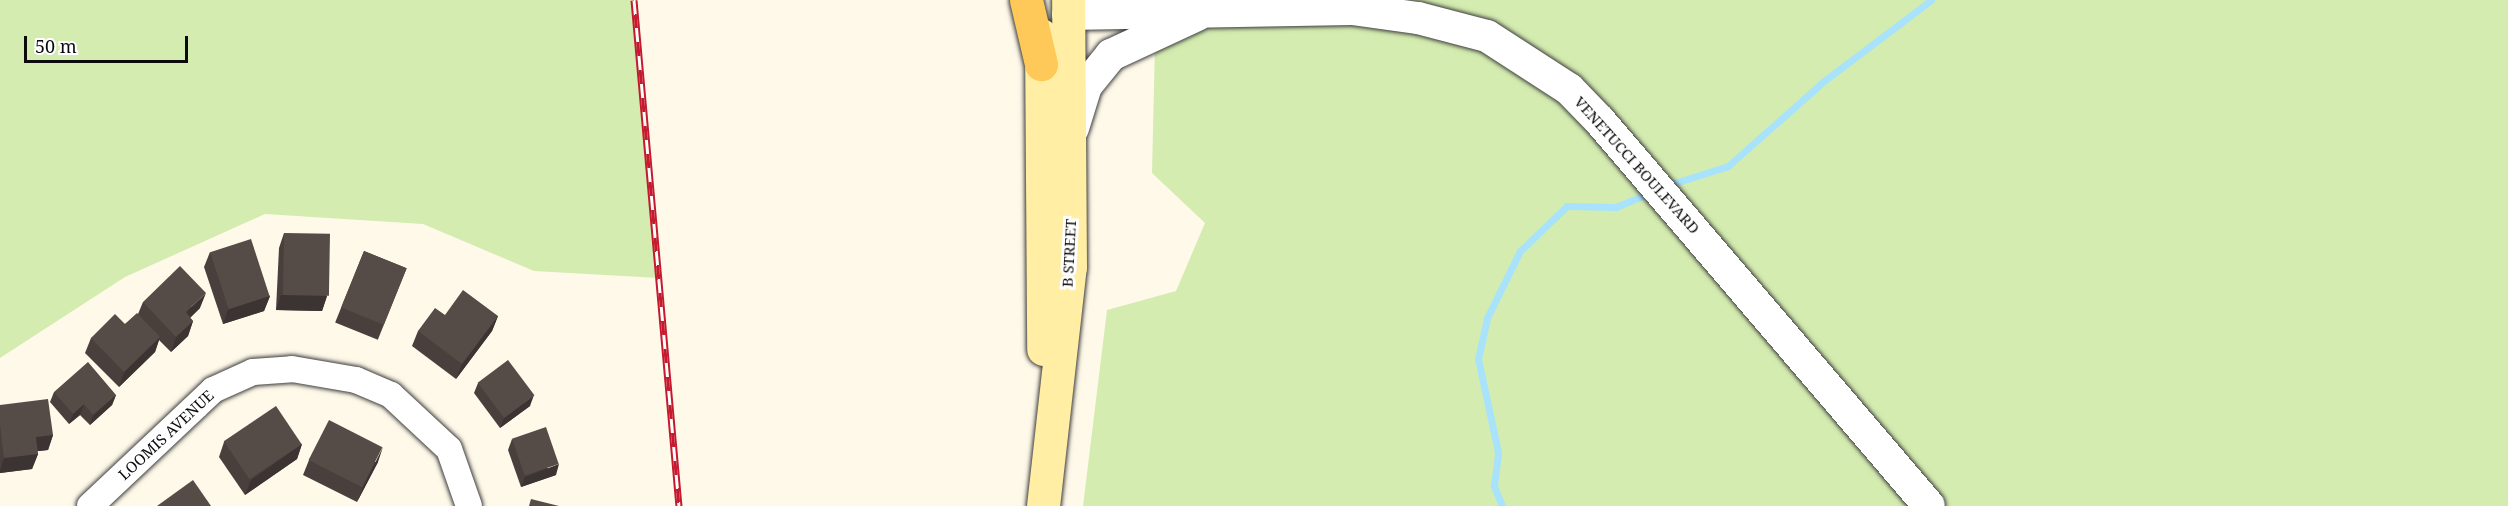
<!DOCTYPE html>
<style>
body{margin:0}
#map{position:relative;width:2508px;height:506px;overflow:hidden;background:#fff9e9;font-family:"Noto Serif",serif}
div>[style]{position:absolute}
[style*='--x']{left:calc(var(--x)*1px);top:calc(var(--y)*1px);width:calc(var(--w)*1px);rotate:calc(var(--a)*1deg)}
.green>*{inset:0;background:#d4ecb0}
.stream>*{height:7px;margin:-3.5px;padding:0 3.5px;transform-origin:3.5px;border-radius:3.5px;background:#a9e3fb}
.roads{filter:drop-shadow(0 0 2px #3e3e3e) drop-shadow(0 0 2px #3e3e3e)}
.minor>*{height:26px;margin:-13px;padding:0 13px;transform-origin:13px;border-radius:13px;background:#fff}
.tertiary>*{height:32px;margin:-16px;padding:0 16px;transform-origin:16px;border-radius:16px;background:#fff}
.secondary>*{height:33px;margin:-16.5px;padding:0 16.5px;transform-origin:16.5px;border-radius:16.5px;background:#ffeea4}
.primary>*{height:33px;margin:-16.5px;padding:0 16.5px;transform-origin:16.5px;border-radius:16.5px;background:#ffc959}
.rail>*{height:7px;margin-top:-3.5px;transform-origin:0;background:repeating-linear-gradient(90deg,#fff 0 14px,#c5192f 0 28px);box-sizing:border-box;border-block:2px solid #c5192f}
.wall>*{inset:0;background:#49403d;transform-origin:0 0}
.shaded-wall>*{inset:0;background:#3c3432}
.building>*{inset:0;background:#554b47;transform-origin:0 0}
span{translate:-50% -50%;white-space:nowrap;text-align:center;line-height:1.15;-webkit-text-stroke:6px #fff;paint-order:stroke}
.street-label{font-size:15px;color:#0b0b0b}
.scale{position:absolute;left:24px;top:36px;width:164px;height:27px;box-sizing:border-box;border:3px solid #0b0b0b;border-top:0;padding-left:8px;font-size:18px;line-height:21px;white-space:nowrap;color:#0b0b0b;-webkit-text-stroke:4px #fff;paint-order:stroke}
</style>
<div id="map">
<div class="green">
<div style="clip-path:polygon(0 0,634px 0,659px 278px,534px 271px,423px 224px,265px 214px,125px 277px,0 358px)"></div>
<div style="clip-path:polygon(1156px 0,2508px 0,2508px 506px,1083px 506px,1107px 310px,1176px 291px,1205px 223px,1152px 173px)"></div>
</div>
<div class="stream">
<div style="--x:1665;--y:186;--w:66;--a:-17.6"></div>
<div style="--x:1728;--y:166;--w:128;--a:-41.5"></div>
<div style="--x:1824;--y:81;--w:134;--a:-37.1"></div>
<div style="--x:1502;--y:506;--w:22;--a:-112"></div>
<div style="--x:1494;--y:486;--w:34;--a:-83"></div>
<div style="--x:1498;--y:452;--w:95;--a:-102.1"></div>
<div style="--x:1478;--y:359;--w:42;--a:-77.6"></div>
<div style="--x:1487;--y:318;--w:75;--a:-63.8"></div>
<div style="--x:1520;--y:251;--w:65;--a:-43.8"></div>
<div style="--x:1567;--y:206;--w:49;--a:1.2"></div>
<div style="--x:1616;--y:207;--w:36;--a:-23"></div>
</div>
<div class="roads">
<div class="minor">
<div style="--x:90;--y:506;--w:169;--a:-43.3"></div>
<div style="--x:213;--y:390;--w:44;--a:-24.2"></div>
<div style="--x:253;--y:372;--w:39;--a:-4"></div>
<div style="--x:292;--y:369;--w:65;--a:9.8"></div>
<div style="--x:356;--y:380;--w:38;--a:23"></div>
<div style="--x:391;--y:395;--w:79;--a:43"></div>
<div style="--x:449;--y:449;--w:60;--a:70.7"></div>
</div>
<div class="tertiary">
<div style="--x:1068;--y:14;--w:284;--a:-1"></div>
<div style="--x:1352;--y:9;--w:67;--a:7.8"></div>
<div style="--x:1418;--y:18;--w:71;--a:14.6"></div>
<div style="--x:1487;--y:36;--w:98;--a:32.9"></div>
<div style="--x:1569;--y:89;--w:45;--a:45.9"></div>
<div style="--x:1600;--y:121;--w:506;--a:49.48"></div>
<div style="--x:1073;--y:128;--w:44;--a:-72.8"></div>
<div style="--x:1086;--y:86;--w:40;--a:-51"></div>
<div style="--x:1111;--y:55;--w:95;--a:-24.9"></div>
</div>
<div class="secondary">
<div style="--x:1041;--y:35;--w:314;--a:89.6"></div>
<div style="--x:1043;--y:506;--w:241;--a:-83.6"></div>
<div style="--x:1070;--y:267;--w:267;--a:-90.4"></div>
</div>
<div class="primary">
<div style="--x:1026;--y:0;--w:66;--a:76.8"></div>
</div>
</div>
<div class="rail">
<div style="--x:634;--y:0;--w:508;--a:84.92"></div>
</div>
<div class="wall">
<div style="clip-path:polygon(284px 233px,327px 296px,322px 311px,276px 310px,279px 248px)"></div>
<div style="left:364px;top:251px;width:46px;height:77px;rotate:22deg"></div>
<div style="clip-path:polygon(210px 252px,270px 296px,264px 311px,223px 324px,204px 267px)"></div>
<div style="clip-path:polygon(143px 302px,200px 308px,190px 318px,193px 321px,188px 336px,171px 352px,159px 340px,155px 352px,119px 387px,85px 353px,91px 338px,125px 324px,138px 314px)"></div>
<div style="clip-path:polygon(445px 315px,498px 316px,492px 331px,456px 379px,412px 346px,418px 331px)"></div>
<div style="clip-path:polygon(478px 383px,530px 406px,500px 428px,474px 393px)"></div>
<div style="clip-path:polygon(54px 392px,116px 395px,112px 405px,90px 425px,80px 415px,69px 424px,50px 402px)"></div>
<div style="clip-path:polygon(0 405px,53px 435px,48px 450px,37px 451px,38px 454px,32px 469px,0 473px)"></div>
<div style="clip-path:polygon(512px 439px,556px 475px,521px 487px,508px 450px)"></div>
<div style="clip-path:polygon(224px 442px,302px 444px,297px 459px,245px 495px,219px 457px)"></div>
<div style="clip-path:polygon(309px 460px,378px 462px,357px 502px,303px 475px)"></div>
</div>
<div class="shaded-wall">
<div style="clip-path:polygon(206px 293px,200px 308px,180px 327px,186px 312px)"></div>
<div style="clip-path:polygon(281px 295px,327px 296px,322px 311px,276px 310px)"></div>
<div style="clip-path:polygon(270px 296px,264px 311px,223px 324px,228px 309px)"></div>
<div style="clip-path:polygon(498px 316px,492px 331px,456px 379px,462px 364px)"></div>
<div style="clip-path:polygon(193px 321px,188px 336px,171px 352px,176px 337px)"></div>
<div style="clip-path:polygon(160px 337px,155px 352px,119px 387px,124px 372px)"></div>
<div style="clip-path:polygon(116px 395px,112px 405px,90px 425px,93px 415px)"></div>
<div style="clip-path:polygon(534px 395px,530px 406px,500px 428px,504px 418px)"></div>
<div style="clip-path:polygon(84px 404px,80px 415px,69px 424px,73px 414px)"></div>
<div style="clip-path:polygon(53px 435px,48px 450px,30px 452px,36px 437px)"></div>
<div style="clip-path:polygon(302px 444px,297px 459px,245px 495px,251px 480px)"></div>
<div style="clip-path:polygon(383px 447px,378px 462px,357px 502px,363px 487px)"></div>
<div style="clip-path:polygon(38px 454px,32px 469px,0 473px,0 470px,4px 458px)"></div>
<div style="clip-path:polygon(559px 464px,556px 475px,521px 487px,525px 477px)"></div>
</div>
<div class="building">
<div style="left:284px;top:233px;width:46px;height:62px;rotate:1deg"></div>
<div style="left:251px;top:239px;width:60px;height:43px;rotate:72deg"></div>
<div style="left:364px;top:251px;width:46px;height:61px;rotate:22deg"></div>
<div style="clip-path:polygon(180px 266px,206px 293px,186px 312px,193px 321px,176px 337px,143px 302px)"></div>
<div style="clip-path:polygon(463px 290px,498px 316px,462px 364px,418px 331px,435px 308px,445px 315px)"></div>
<div style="clip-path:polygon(137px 313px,160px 337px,124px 372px,91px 338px,115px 314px,125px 324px)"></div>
<div style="left:508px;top:360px;width:44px;height:38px;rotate:53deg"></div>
<div style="clip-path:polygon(88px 362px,116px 395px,93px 415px,84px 404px,73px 414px,54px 392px)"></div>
<div style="clip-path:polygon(48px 399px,53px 435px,36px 437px,38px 454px,4px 458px,0 425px,0 405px)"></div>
<div style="left:276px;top:406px;width:46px;height:63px;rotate:56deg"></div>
<div style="left:329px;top:420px;width:60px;height:45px;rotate:27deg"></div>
<div style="left:546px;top:427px;width:39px;height:36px;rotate:71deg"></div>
<div style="clip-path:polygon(193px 480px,211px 506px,157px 506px)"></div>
<div style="clip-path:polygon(531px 499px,559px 506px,529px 506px)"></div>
</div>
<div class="street-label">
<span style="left:1637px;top:165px;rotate:48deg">VENETUCCI BOULEVARD</span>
<span style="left:1069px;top:253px;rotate:-87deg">B STREET</span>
<span style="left:166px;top:435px;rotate:-43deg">LOOMIS AVENUE</span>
</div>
<div class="scale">50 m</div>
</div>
